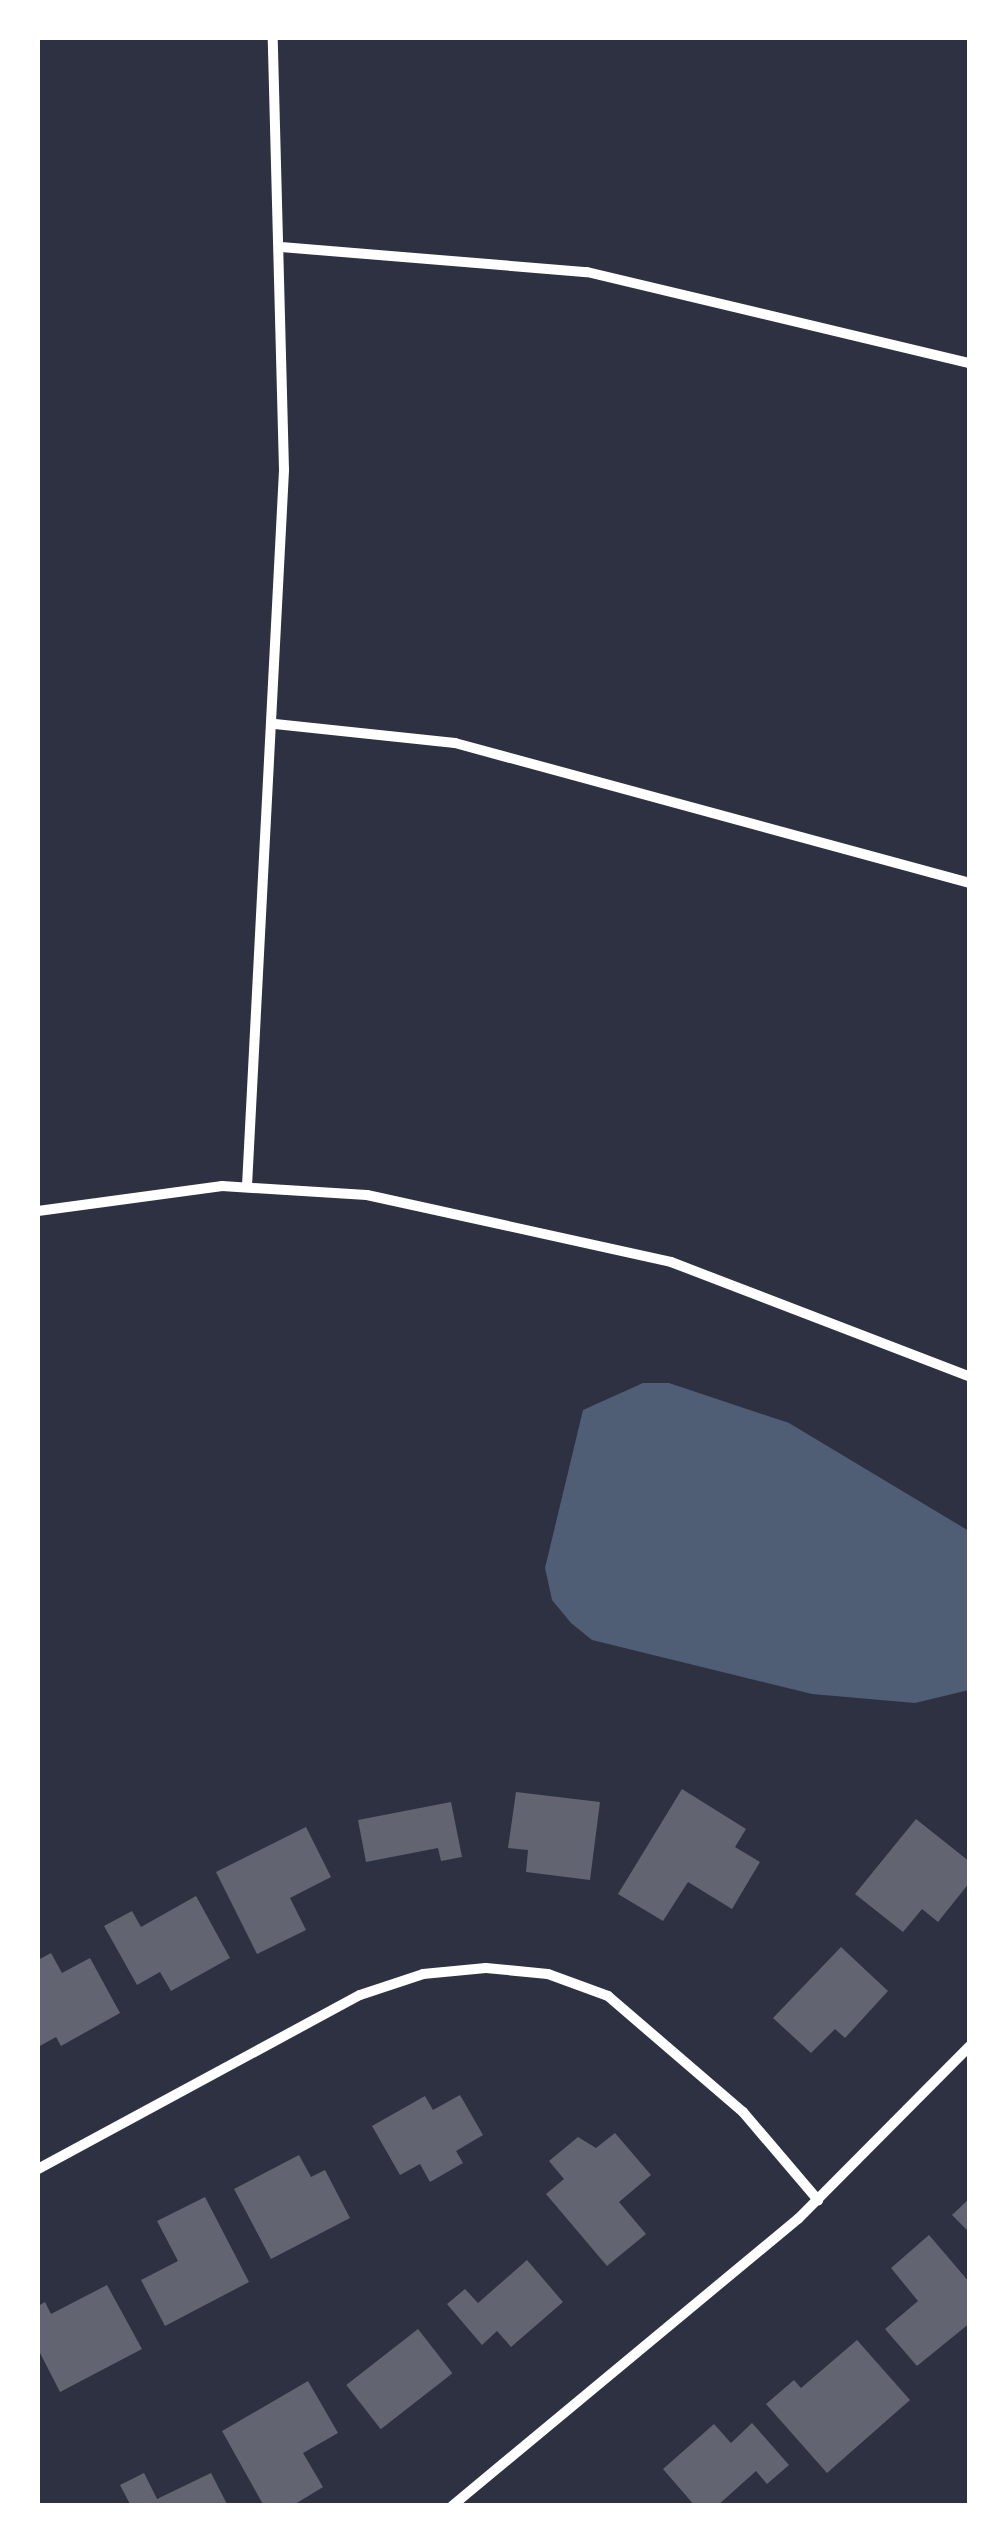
<!DOCTYPE html>
<style>
body{margin:0}
#map{position:relative;width:1007px;height:2543px;overflow:hidden;background:#2d3142;font-family:Merriweather,serif}
div>[style]{position:absolute}
[style*='--x']{left:calc(var(--x)*1px);top:calc(var(--y)*1px);width:calc(var(--w)*1px);rotate:calc(var(--a)*1deg)}
.water>*{inset:0;background:#4f5d75}
.building>*{inset:0;background:#626471;transform-origin:0 0}
.minor>*{height:10px;margin:-5px;padding:0 5px;transform-origin:5px;border-radius:5px;background:#fff}
span{translate:-50% -50%;white-space:nowrap;text-align:center;line-height:1.15;-webkit-text-stroke:10px #fff;paint-order:stroke}
.frame{position:absolute;inset:0;border:40px solid #fff;pointer-events:none}
</style>
<div id="map">
<div class="water">
<div style="clip-path:polygon(643px 1383px,669px 1383px,789px 1423px,969px 1531px,969px 1690px,915px 1703px,812px 1694px,592px 1640px,571px 1623px,552px 1600px,545px 1568px,583px 1410px)"></div>
</div>
<div class="building">
<div style="clip-path:polygon(682px 1789px,746px 1829px,735px 1847px,760px 1862px,732px 1909px,688px 1882px,663px 1921px,618px 1894px)"></div>
<div style="clip-path:polygon(516px 1792px,600px 1802px,590px 1880px,526px 1872px,528px 1850px,508px 1848px)"></div>
<div style="clip-path:polygon(451px 1802px,462px 1857px,441px 1861px,438px 1848px,366px 1862px,358px 1820px)"></div>
<div style="clip-path:polygon(916px 1819px,970px 1862px,970px 1882px,938px 1922px,922px 1909px,903px 1932px,855px 1894px)"></div>
<div style="clip-path:polygon(306px 1827px,331px 1877px,290px 1898px,306px 1930px,257px 1954px,216px 1872px)"></div>
<div style="clip-path:polygon(196px 1896px,230px 1958px,171px 1991px,160px 1972px,137px 1985px,104px 1926px,132px 1911px,141px 1927px)"></div>
<div style="clip-path:polygon(841px 1947px,888px 1991px,845px 2038px,835px 2029px,811px 2053px,773px 2018px)"></div>
<div style="clip-path:polygon(51px 1953px,62px 1973px,90px 1958px,120px 2013px,61px 2046px,56px 2037px,38px 2047px,38px 1960px)"></div>
<div style="clip-path:polygon(460px 2095px,483px 2135px,456px 2151px,463px 2163px,430px 2182px,420px 2164px,400px 2175px,372px 2126px,425px 2096px,433px 2110px)"></div>
<div style="clip-path:polygon(615px 2133px,651px 2175px,619px 2202px,646px 2234px,607px 2266px,546px 2194px,564px 2179px,549px 2161px,578px 2137px,596px 2148px)"></div>
<div style="clip-path:polygon(299px 2155px,311px 2177px,325px 2170px,350px 2218px,271px 2259px,234px 2189px)"></div>
<div style="clip-path:polygon(205px 2197px,249px 2282px,165px 2326px,141px 2280px,178px 2261px,157px 2221px)"></div>
<div style="clip-path:polygon(970px 2198px,970px 2233px,952px 2215px)"></div>
<div style="clip-path:polygon(929px 2235px,970px 2283px,970px 2323px,917px 2366px,885px 2329px,918px 2301px,891px 2268px)"></div>
<div style="clip-path:polygon(527px 2260px,563px 2302px,511px 2347px,497px 2331px,482px 2345px,447px 2304px,465px 2289px,478px 2303px)"></div>
<div style="clip-path:polygon(107px 2285px,142px 2349px,60px 2392px,38px 2349px,38px 2306px,45px 2302px,51px 2314px)"></div>
<div style="left:418px;top:2329px;width:56px;height:91px;rotate:52deg"></div>
<div style="clip-path:polygon(857px 2340px,910px 2400px,827px 2473px,766px 2404px,794px 2380px,801px 2388px)"></div>
<div style="clip-path:polygon(308px 2381px,338px 2433px,303px 2453px,323px 2487px,292px 2506px,264px 2506px,222px 2431px)"></div>
<div style="clip-path:polygon(752px 2423px,789px 2465px,767px 2484px,756px 2471px,717px 2506px,695px 2506px,663px 2469px,714px 2424px,731px 2443px)"></div>
<div style="clip-path:polygon(144px 2473px,157px 2499px,211px 2473px,228px 2506px,131px 2506px,120px 2485px)"></div>
</div>
<div class="minor">
<div style="--x:281;--y:247;--w:307;--a:4.7"></div>
<div style="--x:587;--y:272;--w:394;--a:13.4"></div>
<div style="--x:275;--y:724;--w:181;--a:6"></div>
<div style="--x:455;--y:743;--w:534;--a:15.21"></div>
<div style="--x:247;--y:1186;--w:717;--a:-87.04"></div>
<div style="--x:284;--y:470;--w:432;--a:-91.5"></div>
<div style="--x:38;--y:1211;--w:186;--a:-7.7"></div>
<div style="--x:222;--y:1186;--w:145;--a:3.6"></div>
<div style="--x:367;--y:1195;--w:311;--a:12.4"></div>
<div style="--x:671;--y:1262;--w:320;--a:21"></div>
<div style="--x:38;--y:2169;--w:366;--a:-28.4"></div>
<div style="--x:360;--y:1995;--w:66;--a:-18.4"></div>
<div style="--x:423;--y:1974;--w:63;--a:-5.4"></div>
<div style="--x:486;--y:1968;--w:62;--a:5.5"></div>
<div style="--x:548;--y:1974;--w:64;--a:20.1"></div>
<div style="--x:608;--y:1996;--w:178;--a:40.7"></div>
<div style="--x:743;--y:2112;--w:116;--a:49.6"></div>
<div style="--x:452;--y:2506;--w:450;--a:-39.7"></div>
<div style="--x:798;--y:2219;--w:244;--a:-45.2"></div>
</div>
<div class="frame"></div>
</div>
